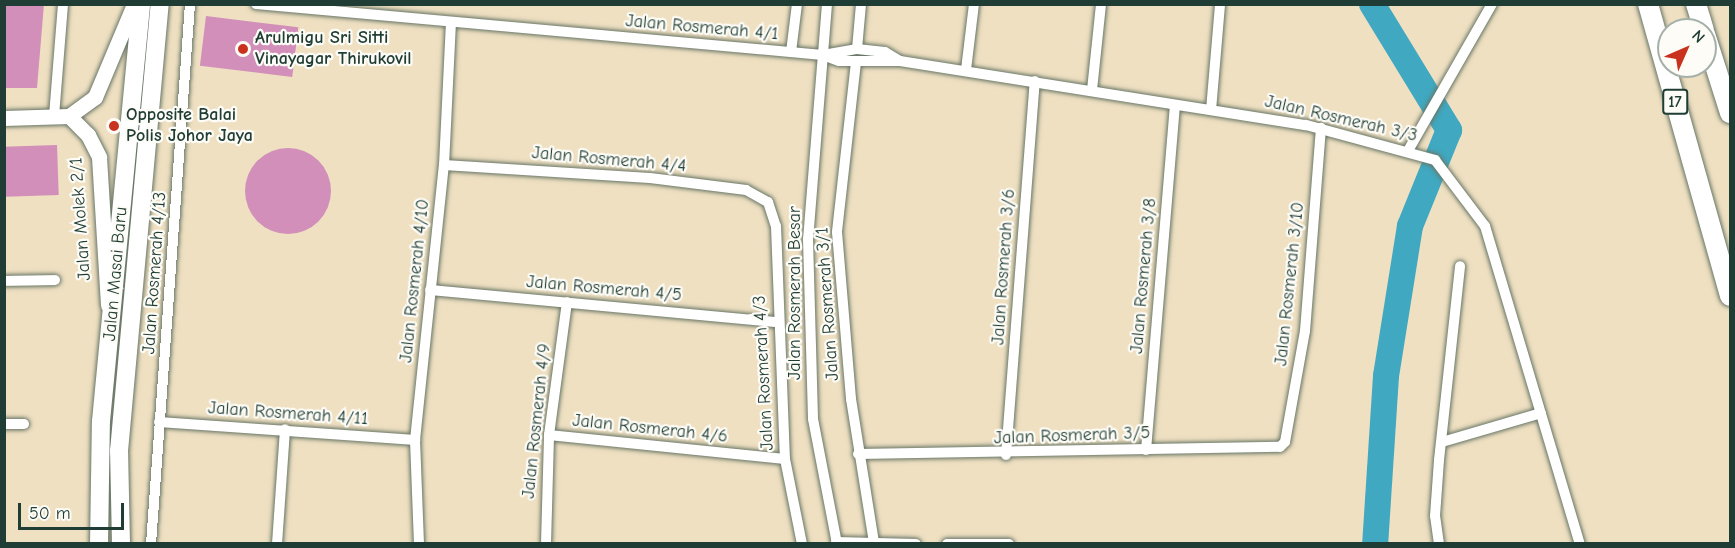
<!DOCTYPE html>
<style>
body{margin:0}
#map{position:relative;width:1735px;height:548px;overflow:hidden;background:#efe0c2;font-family:"Comic Neue",sans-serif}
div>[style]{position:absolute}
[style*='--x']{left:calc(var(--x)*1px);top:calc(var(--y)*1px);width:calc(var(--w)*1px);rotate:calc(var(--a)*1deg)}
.river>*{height:26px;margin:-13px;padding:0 13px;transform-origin:13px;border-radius:13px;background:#40a8c0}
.building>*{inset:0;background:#d28fb9;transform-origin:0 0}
.round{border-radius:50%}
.roads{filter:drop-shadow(0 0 2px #687666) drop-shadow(0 0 2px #687666)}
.street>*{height:10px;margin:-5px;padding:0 5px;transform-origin:5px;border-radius:5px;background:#fff}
.secondary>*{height:15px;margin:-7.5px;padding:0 7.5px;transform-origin:7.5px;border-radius:7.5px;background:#fff}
.primary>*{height:18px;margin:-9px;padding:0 9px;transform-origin:9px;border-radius:9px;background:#fff}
.highway>*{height:20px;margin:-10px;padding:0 10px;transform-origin:10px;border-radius:10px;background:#fff}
.dots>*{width:16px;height:16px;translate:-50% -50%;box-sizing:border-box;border:3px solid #fdfcf7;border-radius:50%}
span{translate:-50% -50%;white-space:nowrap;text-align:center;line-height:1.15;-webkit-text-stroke:4.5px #fdfcf7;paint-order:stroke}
.shield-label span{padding:2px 4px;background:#fdfcf7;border:2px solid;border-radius:4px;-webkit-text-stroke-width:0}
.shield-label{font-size:16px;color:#1f3d34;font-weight:700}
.street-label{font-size:18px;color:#1f3d34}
.poi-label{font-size:18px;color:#1f3d34;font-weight:700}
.left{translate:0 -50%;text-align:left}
.frame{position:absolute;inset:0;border:6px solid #1f3d34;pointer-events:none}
.north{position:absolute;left:1657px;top:18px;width:60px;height:60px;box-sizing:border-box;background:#fdfcf7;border:2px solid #a4b0a9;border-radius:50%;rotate:45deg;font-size:16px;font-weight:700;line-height:24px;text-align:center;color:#1f3d34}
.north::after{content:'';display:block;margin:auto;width:21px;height:27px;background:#c8321e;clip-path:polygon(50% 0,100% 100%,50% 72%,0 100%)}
.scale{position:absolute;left:18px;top:503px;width:106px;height:27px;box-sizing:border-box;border:3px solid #1f3d34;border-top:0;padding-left:8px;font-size:18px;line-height:21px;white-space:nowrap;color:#1f3d34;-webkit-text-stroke:4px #fdfcf7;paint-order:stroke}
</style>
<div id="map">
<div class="river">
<div style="--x:1372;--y:4;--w:148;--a:58.6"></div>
<div style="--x:1449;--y:130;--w:104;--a:112.1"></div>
<div style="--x:1410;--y:226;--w:152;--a:99.1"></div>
<div style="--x:1386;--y:376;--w:168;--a:93.7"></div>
</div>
<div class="building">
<div style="clip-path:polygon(4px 4px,44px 4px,37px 88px,4px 88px)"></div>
<div style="left:206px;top:16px;width:93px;height:50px;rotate:7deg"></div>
<div style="left:57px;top:145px;width:50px;height:53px;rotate:88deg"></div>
<div class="round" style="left:245px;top:148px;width:86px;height:86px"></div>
</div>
<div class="roads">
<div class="street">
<div style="--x:256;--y:4;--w:569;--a:5.14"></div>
<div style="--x:823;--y:55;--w:17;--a:21"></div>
<div style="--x:839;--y:61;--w:61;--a:0"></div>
<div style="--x:827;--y:4;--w:236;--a:94.6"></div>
<div style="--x:808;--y:239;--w:180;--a:88.4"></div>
<div style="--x:813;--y:419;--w:127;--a:79.1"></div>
<div style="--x:857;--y:49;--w:45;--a:-84.9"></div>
<div style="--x:791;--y:52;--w:48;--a:-82.9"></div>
<div style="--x:823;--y:55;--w:35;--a:-10"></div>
<div style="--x:857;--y:49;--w:28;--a:6"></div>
<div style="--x:885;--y:52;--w:17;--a:31"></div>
<div style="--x:900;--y:61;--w:411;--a:9"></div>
<div style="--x:1306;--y:125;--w:134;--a:15.2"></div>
<div style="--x:1435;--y:160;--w:83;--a:52.9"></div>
<div style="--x:1485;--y:226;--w:332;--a:73.4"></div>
<div style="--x:856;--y:62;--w:171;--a:96.4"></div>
<div style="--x:837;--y:232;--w:168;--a:85.2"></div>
<div style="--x:851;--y:399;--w:146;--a:80.9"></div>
<div style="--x:966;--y:70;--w:66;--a:-83.1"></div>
<div style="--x:1092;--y:90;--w:86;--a:-84"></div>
<div style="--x:1211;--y:110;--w:106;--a:-85.1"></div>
<div style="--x:54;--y:116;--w:112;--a:-85.4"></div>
<div style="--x:1409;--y:149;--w:167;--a:-60.2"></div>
<div style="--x:444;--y:165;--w:206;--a:3.6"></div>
<div style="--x:650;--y:178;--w:97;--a:7.1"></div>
<div style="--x:746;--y:190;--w:25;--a:29"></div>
<div style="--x:768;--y:202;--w:25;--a:72"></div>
<div style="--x:776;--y:226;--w:233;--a:87.8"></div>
<div style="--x:785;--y:459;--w:87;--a:78.7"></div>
<div style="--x:4;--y:281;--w:51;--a:-1.1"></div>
<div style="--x:430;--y:290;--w:347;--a:5.3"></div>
<div style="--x:159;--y:422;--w:257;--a:4"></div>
<div style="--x:4;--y:424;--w:20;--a:0"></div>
<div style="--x:549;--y:435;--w:237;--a:5.8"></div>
<div style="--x:1442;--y:442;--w:103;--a:-16.3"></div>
<div style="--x:1146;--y:450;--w:346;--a:-85.2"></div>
<div style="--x:858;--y:454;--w:422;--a:-1"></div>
<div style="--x:1280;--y:447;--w:7;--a:-45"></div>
<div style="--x:1285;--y:442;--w:113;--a:-79.8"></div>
<div style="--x:1305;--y:331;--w:204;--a:-85.5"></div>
<div style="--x:1006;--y:455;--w:375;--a:-85.6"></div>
<div style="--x:836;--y:542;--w:80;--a:1.4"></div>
<div style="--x:151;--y:544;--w:541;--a:-85.87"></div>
<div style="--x:277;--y:544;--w:115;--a:-86"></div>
<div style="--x:419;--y:544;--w:104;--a:-92.2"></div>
<div style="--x:415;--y:440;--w:277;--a:-84"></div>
<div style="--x:444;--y:165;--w:143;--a:-87.2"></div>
<div style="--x:546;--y:544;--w:109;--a:-88.4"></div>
<div style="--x:549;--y:435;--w:134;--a:-82.3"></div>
<div style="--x:947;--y:544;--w:62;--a:0"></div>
<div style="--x:1439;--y:544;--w:28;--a:-98"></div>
<div style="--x:1435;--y:516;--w:56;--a:-85.9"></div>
<div style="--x:1439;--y:460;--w:195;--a:-83.8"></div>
</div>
<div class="secondary">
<div style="--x:69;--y:116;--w:27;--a:45"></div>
<div style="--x:88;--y:135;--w:25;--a:63"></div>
<div style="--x:99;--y:157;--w:148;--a:86.5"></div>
<div style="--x:4;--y:118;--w:65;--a:-1.8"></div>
<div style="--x:69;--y:116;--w:32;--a:-36"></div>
<div style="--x:95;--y:97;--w:101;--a:-67.2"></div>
</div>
<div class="primary">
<div style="--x:99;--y:544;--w:123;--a:-89.1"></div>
<div style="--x:101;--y:421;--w:419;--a:-84.5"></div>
<div style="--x:121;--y:544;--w:93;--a:-91.2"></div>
<div style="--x:119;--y:451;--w:449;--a:-84.8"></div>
</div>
<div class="highway">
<div style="--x:1648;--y:4;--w:303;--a:74.3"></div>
<div style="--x:1696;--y:4;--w:27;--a:73"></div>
<div style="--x:1705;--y:34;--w:83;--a:72.4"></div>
</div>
</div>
<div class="dots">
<div style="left:243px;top:49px;background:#c8321e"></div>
<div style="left:114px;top:126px;background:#c8321e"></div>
</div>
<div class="shield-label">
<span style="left:1675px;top:102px">17</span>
</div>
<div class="street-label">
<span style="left:702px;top:28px;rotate:5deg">Jalan Rosmerah 4/1</span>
<span style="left:1341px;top:119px;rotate:13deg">Jalan Rosmerah 3/3</span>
<span style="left:609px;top:160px;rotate:5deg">Jalan Rosmerah 4/4</span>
<span style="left:81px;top:219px;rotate:-94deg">Jalan Molek 2/1</span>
<span style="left:1004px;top:267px;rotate:-86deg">Jalan Rosmerah 3/6</span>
<span style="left:155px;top:273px;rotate:-86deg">Jalan Rosmerah 4/13</span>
<span style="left:116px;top:274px;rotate:-85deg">Jalan Masai Baru</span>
<span style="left:1144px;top:276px;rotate:-85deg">Jalan Rosmerah 3/8</span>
<span style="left:415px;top:281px;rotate:-84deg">Jalan Rosmerah 4/10</span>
<span style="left:1290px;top:284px;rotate:-84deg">Jalan Rosmerah 3/10</span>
<span style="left:604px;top:289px;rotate:5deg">Jalan Rosmerah 4/5</span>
<span style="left:795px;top:293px;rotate:-90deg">Jalan Rosmerah Besar</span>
<span style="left:828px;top:304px;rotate:-94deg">Jalan Rosmerah 3/1</span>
<span style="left:764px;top:373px;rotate:-93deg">Jalan Rosmerah 4/3</span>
<span style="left:288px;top:414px;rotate:4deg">Jalan Rosmerah 4/11</span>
<span style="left:537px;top:421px;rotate:-84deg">Jalan Rosmerah 4/9</span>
<span style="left:650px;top:429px;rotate:6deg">Jalan Rosmerah 4/6</span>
<span style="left:1072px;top:436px;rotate:-2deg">Jalan Rosmerah 3/5</span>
</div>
<div class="poi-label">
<span class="left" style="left:255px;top:49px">Arulmigu Sri Sitti<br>Vinayagar Thirukovil</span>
<span class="left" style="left:126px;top:126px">Opposite Balai<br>Polis Johor Jaya</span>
</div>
<div class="frame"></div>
<div class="north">N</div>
<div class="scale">50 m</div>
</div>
